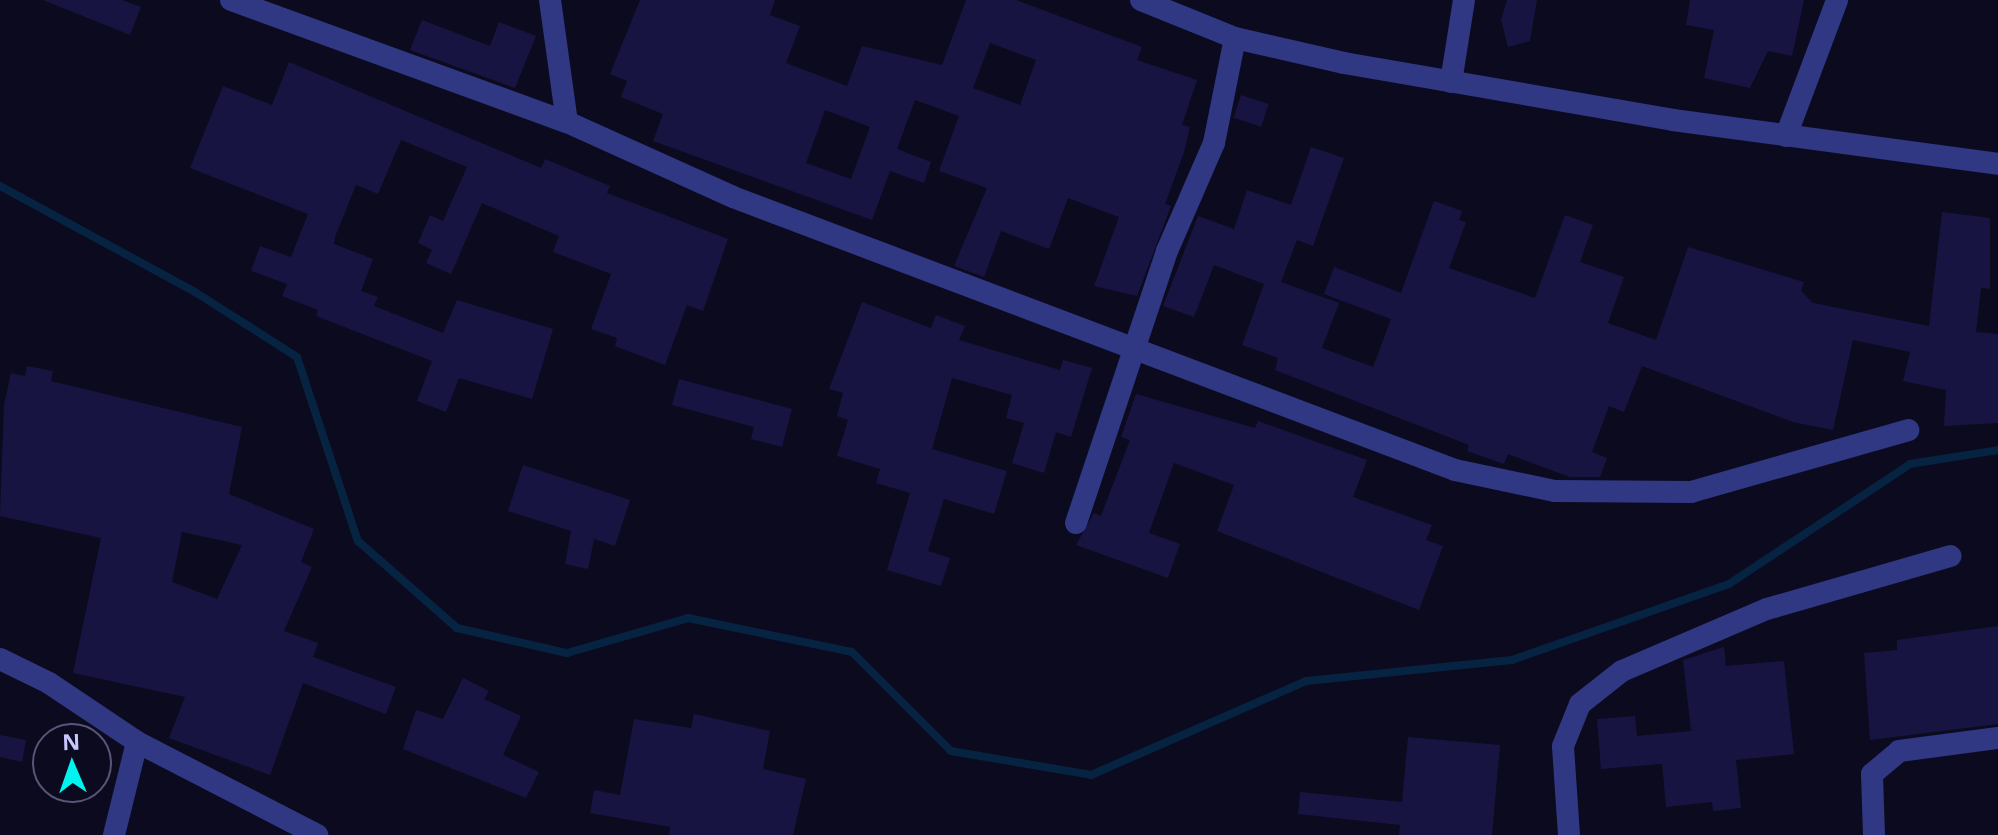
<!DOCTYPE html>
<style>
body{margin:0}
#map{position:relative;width:1998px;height:835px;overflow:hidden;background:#0b0a1f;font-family:"Open Sans",sans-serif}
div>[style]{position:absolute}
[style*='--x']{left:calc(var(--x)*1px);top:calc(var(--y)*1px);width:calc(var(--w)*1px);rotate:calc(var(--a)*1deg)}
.stream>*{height:8px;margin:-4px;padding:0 4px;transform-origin:4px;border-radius:4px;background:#062342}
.building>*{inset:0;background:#181441;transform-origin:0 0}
.minor>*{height:22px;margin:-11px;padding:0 11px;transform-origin:11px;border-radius:11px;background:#303783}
span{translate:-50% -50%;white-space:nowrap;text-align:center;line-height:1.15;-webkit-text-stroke:8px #0b0a1f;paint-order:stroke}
.north{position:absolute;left:32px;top:723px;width:80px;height:80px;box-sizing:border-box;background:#0b0a1f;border:2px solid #575679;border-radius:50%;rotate:358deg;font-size:22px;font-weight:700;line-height:32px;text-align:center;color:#c8c8ff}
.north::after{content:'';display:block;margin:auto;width:28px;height:36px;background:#00f3ee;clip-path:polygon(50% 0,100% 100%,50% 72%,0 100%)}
</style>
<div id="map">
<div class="stream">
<div style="--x:0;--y:186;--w:222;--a:28.5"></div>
<div style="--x:195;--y:292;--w:121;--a:32.5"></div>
<div style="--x:297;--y:357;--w:194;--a:71.7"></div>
<div style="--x:358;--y:541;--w:132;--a:41.3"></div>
<div style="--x:457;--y:628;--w:113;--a:12.8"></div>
<div style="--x:567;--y:653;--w:126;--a:-16.1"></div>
<div style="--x:688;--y:618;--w:167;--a:11.7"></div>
<div style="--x:852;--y:652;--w:140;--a:45"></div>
<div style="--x:951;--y:751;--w:142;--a:9.7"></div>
<div style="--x:1091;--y:775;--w:235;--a:-23.6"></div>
<div style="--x:1306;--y:681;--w:207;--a:-5.8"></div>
<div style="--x:1512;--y:660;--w:230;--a:-19.3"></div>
<div style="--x:1729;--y:584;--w:217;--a:-33.5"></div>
<div style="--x:1910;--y:464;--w:89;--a:-9"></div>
</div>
<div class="building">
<div style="clip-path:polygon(43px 0,122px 0,141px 7px,130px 35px)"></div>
<div style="clip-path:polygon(evenodd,640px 0,775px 0,770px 15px,800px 26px,786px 63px,847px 86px,862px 46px,942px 65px,966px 0,1016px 0,1142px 47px,1137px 60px,1197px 80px,1182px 125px,1190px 127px,1184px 152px,1165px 204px,1171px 206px,1137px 296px,1094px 286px,1119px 217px,1068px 198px,1049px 249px,1001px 231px,984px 277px,954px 266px,987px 188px,939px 171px,959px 116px,915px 100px,897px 149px,931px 162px,924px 183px,890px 171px,872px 220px,653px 141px,663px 114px,621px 97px,627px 81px,610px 74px,640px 0,990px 43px,1036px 60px,1020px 105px,973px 88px,990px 43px,640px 0,825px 110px,870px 127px,851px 179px,806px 163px,825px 110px)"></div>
<div style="clip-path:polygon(1507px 0,1537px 0,1530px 41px,1508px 47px,1501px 20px)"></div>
<div style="clip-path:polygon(1690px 0,1804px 0,1792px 56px,1768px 51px,1750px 88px,1704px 78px,1714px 30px,1686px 25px)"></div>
<div style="clip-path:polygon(422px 20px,490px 46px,499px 22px,536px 36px,515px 88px,410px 50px)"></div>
<div style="clip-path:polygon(289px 62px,541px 168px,545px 159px,610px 186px,607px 193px,728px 239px,703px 311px,687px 305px,665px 365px,615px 346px,617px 338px,591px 329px,611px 274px,553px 252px,559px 236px,482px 203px,451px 274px,426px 263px,432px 250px,418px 243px,430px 215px,443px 221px,467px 167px,401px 140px,378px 194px,356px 185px,335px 237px,334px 244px,373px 259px,361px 291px,378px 297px,374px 306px,443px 333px,457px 300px,553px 329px,532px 399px,459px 378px,446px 412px,417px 401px,432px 361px,316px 316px,318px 310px,282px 296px,287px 284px,251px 271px,260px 246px,291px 257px,308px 214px,190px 168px,223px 86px,272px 105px)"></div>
<div style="left:1241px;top:95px;width:29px;height:24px;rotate:18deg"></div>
<div style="clip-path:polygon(1311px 147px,1344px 158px,1313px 246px,1297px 240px,1281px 282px,1339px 303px,1322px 348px,1373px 367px,1391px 319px,1324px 294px,1334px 267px,1401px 293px,1434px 201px,1462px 211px,1459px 220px,1466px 222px,1449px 268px,1535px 298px,1565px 215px,1593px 225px,1580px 262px,1624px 277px,1608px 323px,1656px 340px,1688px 247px,1804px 282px,1801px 291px,1813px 303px,1929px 326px,1942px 212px,1990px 218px,1990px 289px,1981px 288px,1976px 332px,1998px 334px,1998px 423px,1944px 426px,1946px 390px,1903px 381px,1910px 352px,1853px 340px,1833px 430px,1793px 422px,1642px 366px,1624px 412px,1609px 406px,1592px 452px,1607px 458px,1600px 477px,1570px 477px,1508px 454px,1504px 464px,1467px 451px,1469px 445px,1275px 370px,1278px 358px,1242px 345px,1264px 284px,1214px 265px,1194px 317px,1163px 306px,1198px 216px,1234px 229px,1247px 190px,1291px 205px)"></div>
<div style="clip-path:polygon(862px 302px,931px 328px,936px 315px,965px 326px,959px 340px,1060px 370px,1063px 360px,1092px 368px,1071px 437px,1056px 432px,1044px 473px,1012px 463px,1024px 423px,1006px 418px,1012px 395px,952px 378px,932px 449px,1007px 471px,994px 514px,944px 499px,928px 551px,950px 558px,941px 586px,887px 570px,910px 493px,876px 483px,880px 469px,837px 456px,848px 420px,837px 416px,843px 393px,829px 389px)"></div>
<div style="clip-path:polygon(evenodd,27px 366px,53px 371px,51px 381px,242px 427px,229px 494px,314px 529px,301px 562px,312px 567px,284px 631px,318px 643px,313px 657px,396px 687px,386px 714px,303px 683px,270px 775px,169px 738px,185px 697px,73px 673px,101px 538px,0 516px,4px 405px,11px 373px,25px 376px,27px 366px,182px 532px,242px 545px,217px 599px,172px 582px,182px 532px)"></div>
<div style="clip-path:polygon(679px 379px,792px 409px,782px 447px,751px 439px,754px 427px,672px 405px)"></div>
<div style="clip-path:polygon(1136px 394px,1255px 428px,1258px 421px,1367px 460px,1353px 497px,1432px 525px,1426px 540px,1443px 546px,1419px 610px,1217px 531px,1234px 485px,1174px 463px,1149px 533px,1180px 544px,1168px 578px,1076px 545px,1094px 513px,1101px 516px,1130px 440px,1121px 437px)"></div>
<div style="clip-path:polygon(523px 465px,630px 500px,615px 546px,594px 539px,588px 569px,565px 564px,571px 531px,508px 511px)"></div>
<div style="clip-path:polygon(1998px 626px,1998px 724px,1870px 740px,1864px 653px,1897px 650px,1897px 640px)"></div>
<div style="clip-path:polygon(1724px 647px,1726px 666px,1784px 661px,1794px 754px,1736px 760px,1741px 808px,1713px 811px,1712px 802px,1666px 807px,1662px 764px,1601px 769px,1597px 719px,1635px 716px,1637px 736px,1691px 731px,1683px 660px)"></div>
<div style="clip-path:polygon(463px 678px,489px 691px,484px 699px,521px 716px,503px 755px,539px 772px,526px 798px,403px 749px,416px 710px,443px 719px)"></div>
<div style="clip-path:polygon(694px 714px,770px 731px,763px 769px,806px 779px,793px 835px,669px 835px,670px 827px,590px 813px,594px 790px,620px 795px,634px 719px,691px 728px)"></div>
<div style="clip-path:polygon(0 735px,26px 740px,22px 762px,0 757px)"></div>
<div style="clip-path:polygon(1408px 737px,1500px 745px,1492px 835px,1399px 835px,1400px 825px,1298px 814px,1300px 792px,1402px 802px)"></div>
</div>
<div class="minor">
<div style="--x:231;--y:0;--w:357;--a:20"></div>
<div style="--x:550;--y:0;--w:123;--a:82.1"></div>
<div style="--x:567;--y:122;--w:182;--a:24.3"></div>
<div style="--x:733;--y:197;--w:772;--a:20.71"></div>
<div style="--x:1455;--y:470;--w:102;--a:11.9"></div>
<div style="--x:1555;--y:491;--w:136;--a:0.4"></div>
<div style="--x:1691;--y:492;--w:226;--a:-15.9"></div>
<div style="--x:1141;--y:0;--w:101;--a:22"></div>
<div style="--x:1235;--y:38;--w:112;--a:12.9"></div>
<div style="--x:1344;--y:63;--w:334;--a:9.8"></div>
<div style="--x:1673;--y:120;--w:328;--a:7.7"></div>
<div style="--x:1451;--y:82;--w:83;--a:-81"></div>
<div style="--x:1786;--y:136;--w:145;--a:-69.4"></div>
<div style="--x:1076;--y:523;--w:287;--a:-71.5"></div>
<div style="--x:1167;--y:251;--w:118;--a:-66.5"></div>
<div style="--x:1214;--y:143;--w:107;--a:-78.7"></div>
<div style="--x:0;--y:659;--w:55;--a:26.1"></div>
<div style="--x:49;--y:683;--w:106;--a:33.8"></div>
<div style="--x:137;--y:742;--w:203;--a:27.3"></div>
<div style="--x:114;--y:835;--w:96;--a:-76.1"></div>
<div style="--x:1569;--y:835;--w:89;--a:-93.9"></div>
<div style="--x:1563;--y:746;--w:45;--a:-68"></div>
<div style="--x:1580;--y:704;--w:53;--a:-38.2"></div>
<div style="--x:1622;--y:671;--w:158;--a:-23.2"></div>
<div style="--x:1767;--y:609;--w:191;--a:-16.1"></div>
<div style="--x:1874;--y:835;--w:61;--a:-91.9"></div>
<div style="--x:1872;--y:774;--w:35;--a:-40"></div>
<div style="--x:1899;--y:751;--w:100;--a:-7.5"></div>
</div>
<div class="north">N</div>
</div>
